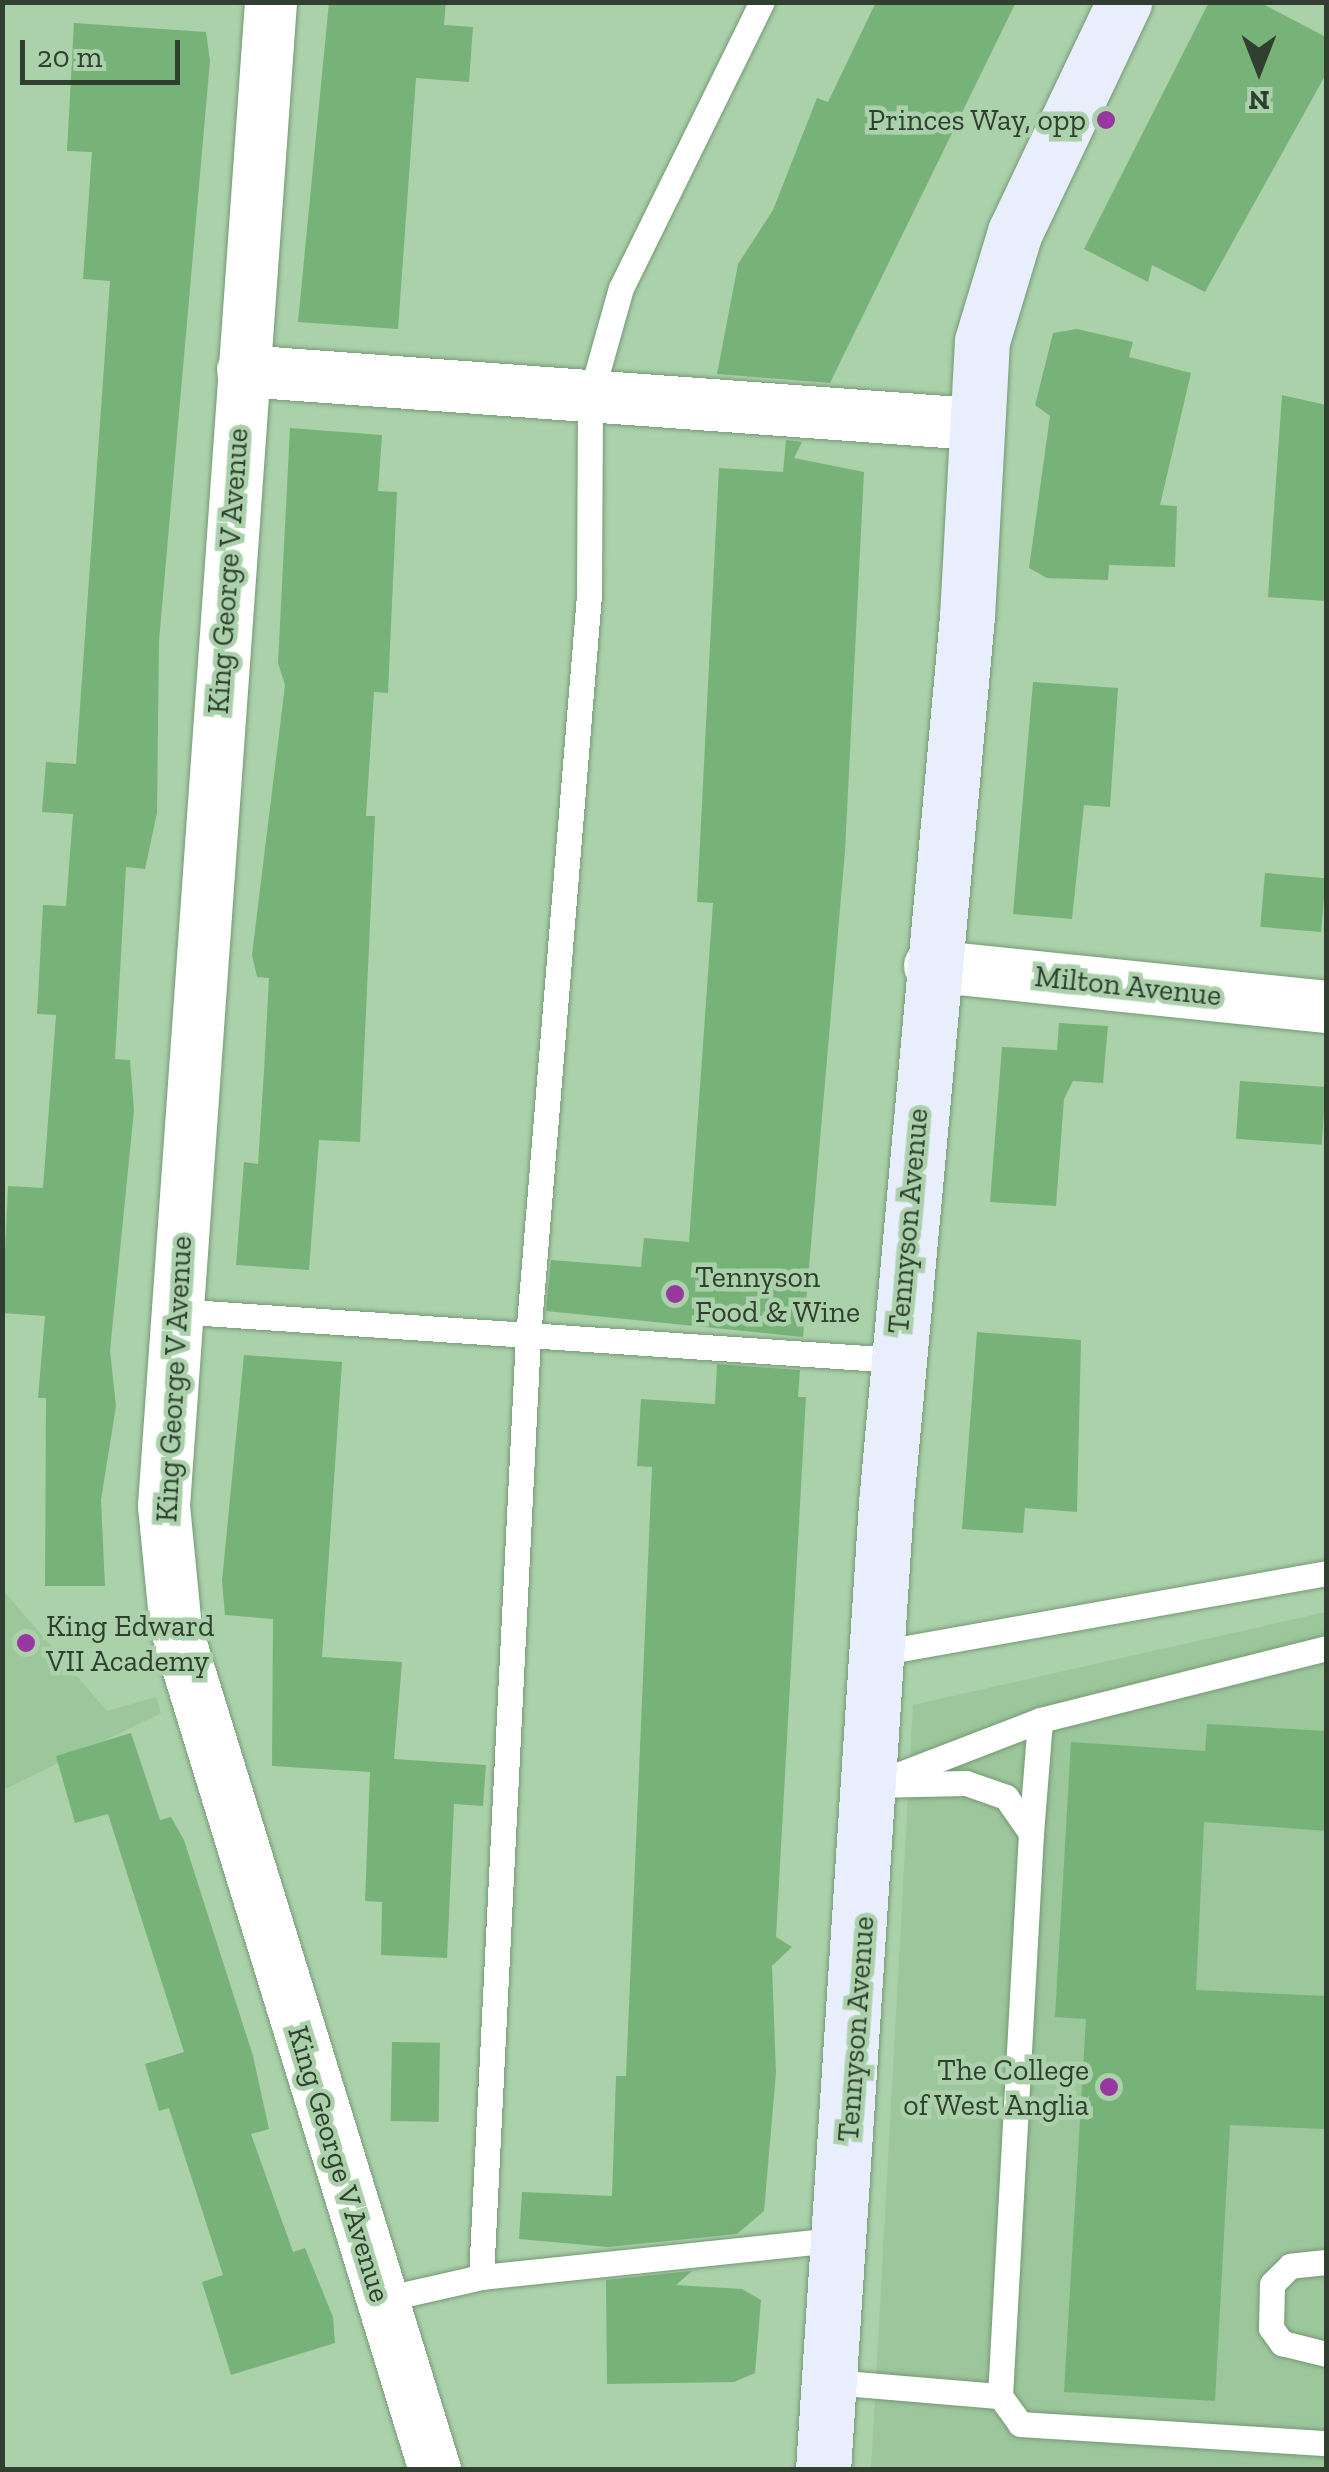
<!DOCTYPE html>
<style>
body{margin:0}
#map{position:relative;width:1329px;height:2472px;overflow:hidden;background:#abd1ab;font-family:"Zilla Slab",serif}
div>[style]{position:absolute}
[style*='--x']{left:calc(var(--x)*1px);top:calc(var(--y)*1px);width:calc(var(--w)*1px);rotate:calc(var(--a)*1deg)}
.built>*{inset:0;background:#9cc69c}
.building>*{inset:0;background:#77b278;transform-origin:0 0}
.roads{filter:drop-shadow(0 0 2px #759975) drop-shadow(0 0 2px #759975)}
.service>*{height:25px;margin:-12.5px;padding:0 12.5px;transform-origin:12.5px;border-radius:12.5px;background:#fff}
.minor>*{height:52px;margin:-26px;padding:0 26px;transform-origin:26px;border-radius:26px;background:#fff}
.secondary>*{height:55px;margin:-27.5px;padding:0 27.5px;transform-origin:27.5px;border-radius:27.5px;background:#e8eefc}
.dots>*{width:28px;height:28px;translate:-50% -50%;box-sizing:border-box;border:5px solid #abd1ab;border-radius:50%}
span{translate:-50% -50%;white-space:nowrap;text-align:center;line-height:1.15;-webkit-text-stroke:9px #abd1ab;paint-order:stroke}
.poi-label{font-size:30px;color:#303f30}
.right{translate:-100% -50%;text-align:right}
.left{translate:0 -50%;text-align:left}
.street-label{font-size:30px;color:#303f30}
.frame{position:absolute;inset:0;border:5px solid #303f30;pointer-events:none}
.north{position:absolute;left:1209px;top:20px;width:100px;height:100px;-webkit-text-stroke:8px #abd1ab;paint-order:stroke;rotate:180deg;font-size:28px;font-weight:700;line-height:40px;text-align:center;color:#303f30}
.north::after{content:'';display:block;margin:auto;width:35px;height:45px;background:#303f30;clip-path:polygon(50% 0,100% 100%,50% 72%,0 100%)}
.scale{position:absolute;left:20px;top:40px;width:160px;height:45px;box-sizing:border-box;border:5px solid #303f30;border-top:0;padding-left:12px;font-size:30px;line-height:35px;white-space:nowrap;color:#303f30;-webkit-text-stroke:8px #abd1ab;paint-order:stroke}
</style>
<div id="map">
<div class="built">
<div style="clip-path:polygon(2px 1589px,107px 1711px,156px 1697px,161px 1713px,3px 1790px)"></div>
<div style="clip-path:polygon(1326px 1612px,1326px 2469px,871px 2470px,913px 1705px)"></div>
</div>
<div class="building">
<div style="clip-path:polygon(329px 2px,446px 2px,444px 25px,473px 27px,469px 82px,416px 78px,398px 329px,298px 322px)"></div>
<div style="clip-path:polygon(876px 2px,1016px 2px,830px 383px,717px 374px,738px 264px,773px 210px,817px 98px,828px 102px)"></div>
<div style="clip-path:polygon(1209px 2px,1259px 2px,1326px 37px,1326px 74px,1205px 292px,1152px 265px,1148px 282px,1084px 249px)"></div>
<div style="clip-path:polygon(74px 23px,206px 32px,210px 61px,159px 641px,157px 813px,145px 869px,126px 867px,115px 1059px,130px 1060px,134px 1110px,110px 1351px,116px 1406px,101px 1500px,105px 1586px,45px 1586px,46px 1398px,38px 1398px,45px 1316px,2px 1313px,8px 1186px,43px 1188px,56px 1015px,37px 1014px,43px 905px,66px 906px,73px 814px,42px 812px,46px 762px,76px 764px,110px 281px,83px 279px,92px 152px,67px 151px)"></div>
<div style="clip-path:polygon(1077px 329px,1133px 342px,1129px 357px,1191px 373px,1160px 505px,1177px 506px,1175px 567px,1109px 565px,1108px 580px,1047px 578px,1029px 568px,1050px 416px,1035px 405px,1053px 333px)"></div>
<div style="clip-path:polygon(1282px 395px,1326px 405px,1326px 601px,1268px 597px)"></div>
<div style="clip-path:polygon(290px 428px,382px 435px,378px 491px,397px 492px,388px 693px,374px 692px,366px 816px,375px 816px,360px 1142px,319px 1140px,309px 1270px,236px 1265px,244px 1162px,258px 1164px,264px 1071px,269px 978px,257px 977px,252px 955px,285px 685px,278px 663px)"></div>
<div style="clip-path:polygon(786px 440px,802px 442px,794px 458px,864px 472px,845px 851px,803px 1337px,546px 1311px,551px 1260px,641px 1267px,644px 1238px,689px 1242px,713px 903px,697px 902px,719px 468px,783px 472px)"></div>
<div style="clip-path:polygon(1033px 682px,1118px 688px,1110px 807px,1084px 805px,1072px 919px,1013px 914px)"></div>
<div style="left:1265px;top:873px;width:61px;height:54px;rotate:5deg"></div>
<div style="clip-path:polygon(1059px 1023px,1108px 1026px,1103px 1083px,1073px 1081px,1064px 1099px,1056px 1206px,990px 1202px,1002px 1047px,1057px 1050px)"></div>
<div style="left:1240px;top:1081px;width:86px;height:58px;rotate:4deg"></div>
<div style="clip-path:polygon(977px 1332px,1081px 1340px,1077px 1512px,1025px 1508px,1023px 1533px,962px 1529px)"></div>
<div style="clip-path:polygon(244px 1355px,342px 1362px,322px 1657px,402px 1662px,394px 1759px,486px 1765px,483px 1806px,454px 1804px,447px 1958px,381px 1955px,382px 1902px,365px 1901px,370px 1772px,272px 1766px,273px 1619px,225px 1615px,222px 1581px)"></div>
<div style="clip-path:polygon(717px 1364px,800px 1370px,798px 1397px,806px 1397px,776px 1937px,792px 1947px,772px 1966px,776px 2073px,764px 2211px,737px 2234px,608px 2247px,519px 2239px,522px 2192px,612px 2196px,616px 2076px,626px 2076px,652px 1467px,637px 1466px,641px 1399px,715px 1404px)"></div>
<div style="clip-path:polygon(1207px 1724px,1326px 1731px,1326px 1831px,1204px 1822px,1196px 1990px,1326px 1996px,1326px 2129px,1230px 2125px,1215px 2401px,1064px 2392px,1086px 2019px,1055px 2017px,1071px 1742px,1205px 1751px)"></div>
<div style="clip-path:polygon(131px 1733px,160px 1820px,171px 1817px,184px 1840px,253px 2056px,269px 2129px,251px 2134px,293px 2252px,305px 2248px,333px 2317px,335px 2343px,231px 2375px,202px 2282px,223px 2275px,169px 2108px,159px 2111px,145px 2064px,184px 2052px,108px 1814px,75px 1823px,56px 1756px)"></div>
<div style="left:392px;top:2042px;width:48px;height:79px;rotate:1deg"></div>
<div style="clip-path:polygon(692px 2271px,676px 2285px,742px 2289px,761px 2300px,755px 2373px,734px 2382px,607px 2384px,606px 2280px)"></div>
</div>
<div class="roads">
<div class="service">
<div style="--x:175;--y:1311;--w:723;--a:3.89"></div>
<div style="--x:878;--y:1653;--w:455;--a:-10.1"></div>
<div style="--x:890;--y:1778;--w:161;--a:-21.1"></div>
<div style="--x:1040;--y:1720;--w:295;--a:-14.1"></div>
<div style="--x:871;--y:1785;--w:95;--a:-1.2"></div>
<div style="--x:966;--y:1783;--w:42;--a:19.3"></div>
<div style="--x:1006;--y:1797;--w:44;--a:55.2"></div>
<div style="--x:1031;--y:1833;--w:564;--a:93.15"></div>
<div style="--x:1000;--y:2396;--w:34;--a:54"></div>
<div style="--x:1020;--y:2424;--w:307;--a:3.6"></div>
<div style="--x:1031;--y:1833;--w:113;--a:-85.4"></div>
<div style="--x:1326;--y:2262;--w:36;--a:174"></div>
<div style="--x:1290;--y:2266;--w:25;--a:135"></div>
<div style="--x:1272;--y:2284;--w:44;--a:91.3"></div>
<div style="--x:1271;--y:2328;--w:19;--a:54"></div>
<div style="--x:1282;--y:2343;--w:45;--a:14"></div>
<div style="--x:481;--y:2277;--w:941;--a:-87.14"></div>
<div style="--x:528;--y:1337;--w:745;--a:-85.3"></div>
<div style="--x:589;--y:595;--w:197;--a:-89.7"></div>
<div style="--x:590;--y:398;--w:114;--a:-74.3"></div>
<div style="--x:621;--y:288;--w:319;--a:-63.8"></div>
<div style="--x:380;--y:2300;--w:104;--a:-12.8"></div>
<div style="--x:481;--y:2277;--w:362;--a:-6"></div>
<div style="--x:832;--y:2382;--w:169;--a:4.8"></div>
</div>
<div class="minor">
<div style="--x:271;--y:2;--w:1508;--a:94.07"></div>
<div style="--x:164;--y:1506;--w:123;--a:84.4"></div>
<div style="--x:176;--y:1628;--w:881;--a:72.9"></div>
<div style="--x:243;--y:371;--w:733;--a:4.15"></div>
<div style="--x:930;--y:966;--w:398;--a:5.9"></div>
</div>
<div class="secondary">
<div style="--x:823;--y:2470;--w:969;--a:-86.27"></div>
<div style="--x:886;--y:1503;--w:890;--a:-84.78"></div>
<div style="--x:967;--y:617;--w:276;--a:-86.9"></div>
<div style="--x:982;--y:341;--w:114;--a:-73.2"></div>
<div style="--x:1015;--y:232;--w:255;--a:-64.6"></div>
</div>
</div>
<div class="dots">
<div style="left:1106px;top:120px;background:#98379f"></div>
<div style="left:675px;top:1294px;background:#98379f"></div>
<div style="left:26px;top:1643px;background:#98379f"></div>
<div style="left:1109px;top:2087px;background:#98379f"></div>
</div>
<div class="poi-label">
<span class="right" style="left:1086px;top:120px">Princes Way, opp</span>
<span class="left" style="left:695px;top:1294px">Tennyson<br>Food &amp; Wine</span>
<span class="left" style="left:46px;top:1643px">King Edward<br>VII Academy</span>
<span class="right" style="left:1089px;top:2087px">The College<br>of West Anglia</span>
</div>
<div class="street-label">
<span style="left:228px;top:571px;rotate:-86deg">King George V Avenue</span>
<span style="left:1128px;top:986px;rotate:6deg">Milton Avenue</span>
<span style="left:908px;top:1221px;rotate:-85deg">Tennyson Avenue</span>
<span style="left:174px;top:1379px;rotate:-87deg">King George V Avenue</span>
<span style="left:856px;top:2029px;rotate:-86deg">Tennyson Avenue</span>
<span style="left:339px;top:2164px;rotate:73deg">King George V Avenue</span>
</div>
<div class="frame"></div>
<div class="north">N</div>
<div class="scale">20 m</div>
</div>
